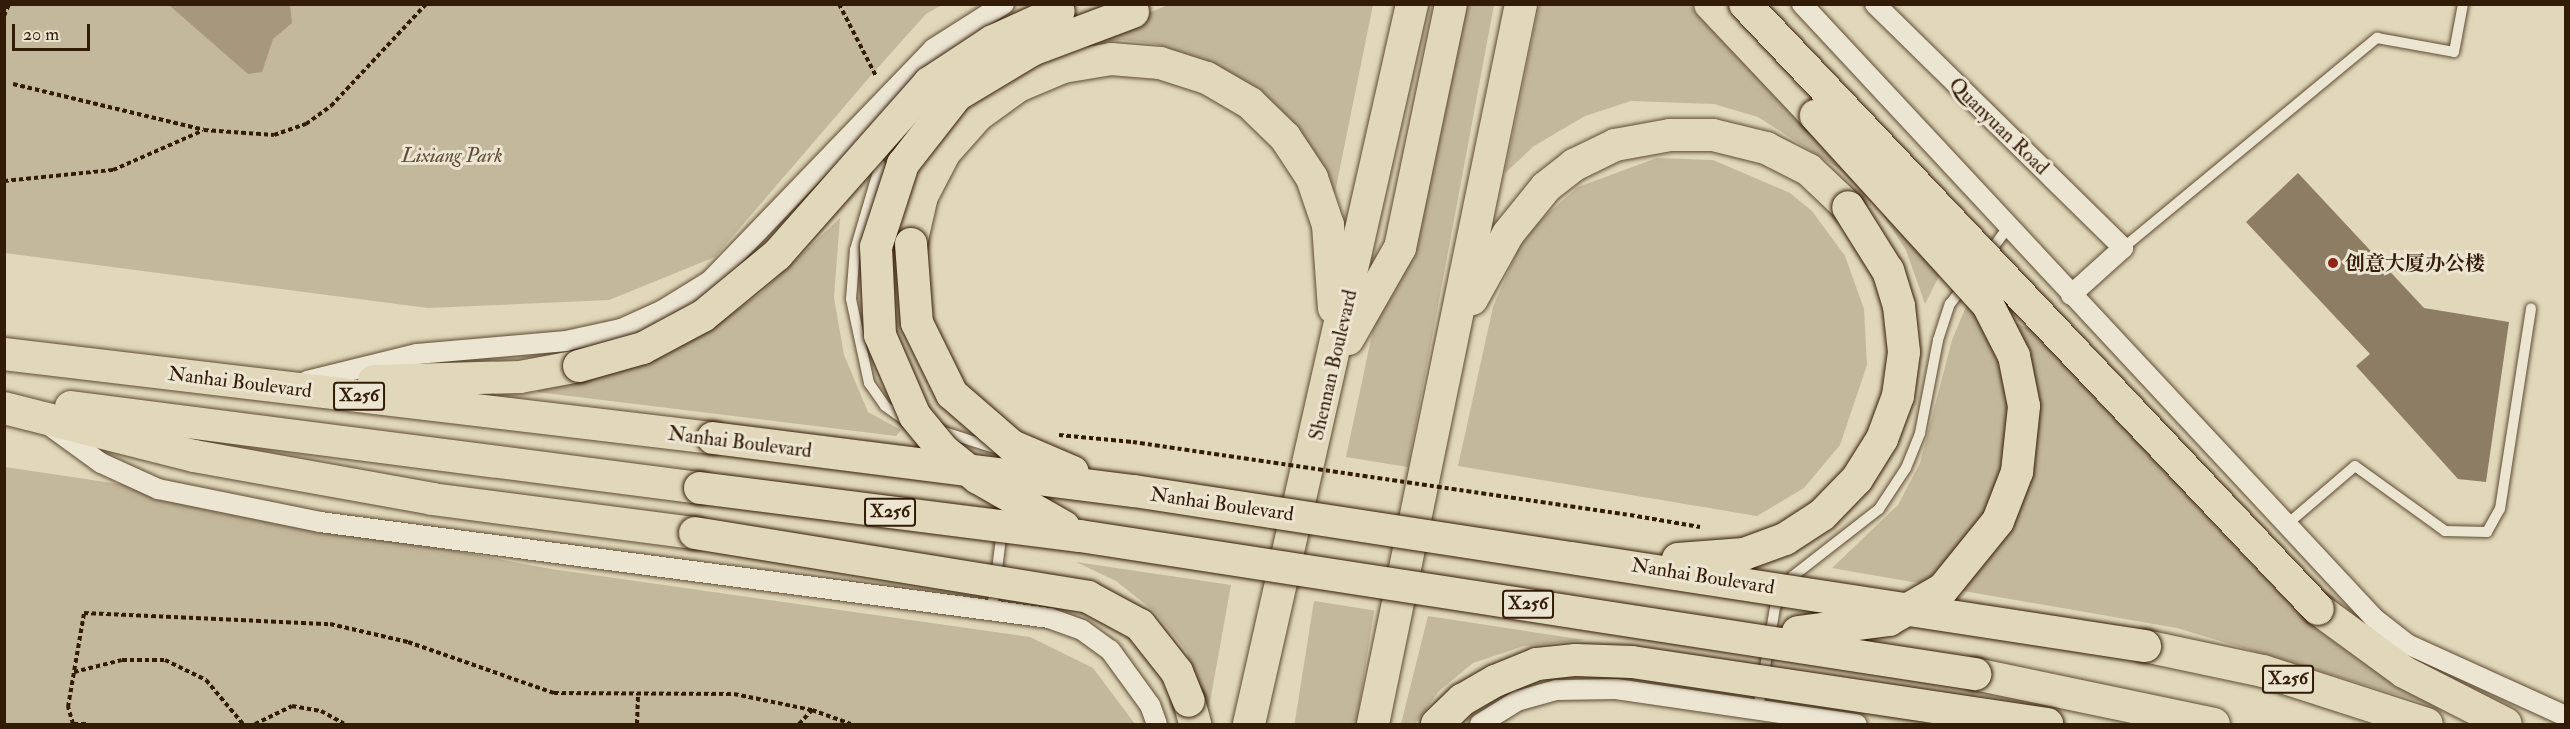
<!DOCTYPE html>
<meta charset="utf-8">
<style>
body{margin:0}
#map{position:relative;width:2570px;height:729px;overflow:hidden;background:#e1d7ba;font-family:"IM FELL Double Pica","Noto Serif SC",serif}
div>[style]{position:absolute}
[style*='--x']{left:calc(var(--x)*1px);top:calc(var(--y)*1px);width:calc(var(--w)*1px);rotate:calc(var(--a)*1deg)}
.green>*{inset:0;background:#c3b79c;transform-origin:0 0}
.water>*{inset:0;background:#a6977d}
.building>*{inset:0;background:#8d7d64}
.path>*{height:4px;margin-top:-2px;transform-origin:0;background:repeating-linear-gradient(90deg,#331c07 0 4.5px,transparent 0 7.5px)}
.roads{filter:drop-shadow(0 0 2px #5e4b34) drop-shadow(0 0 2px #5e4b34)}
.lane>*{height:10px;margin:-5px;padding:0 5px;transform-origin:5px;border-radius:5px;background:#ece5d2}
.street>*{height:20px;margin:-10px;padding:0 10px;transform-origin:10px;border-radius:10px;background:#ece5d2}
.primary>*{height:32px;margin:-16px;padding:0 16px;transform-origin:16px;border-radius:16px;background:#e1d7ba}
.path-bridge>*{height:4px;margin-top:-2px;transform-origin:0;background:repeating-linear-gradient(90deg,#331c07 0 4.5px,transparent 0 7.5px)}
.bridges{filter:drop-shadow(0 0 2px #331c07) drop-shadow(0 0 2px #331c07)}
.primary-bridge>*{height:32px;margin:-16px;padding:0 16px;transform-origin:16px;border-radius:16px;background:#e1d7ba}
.dots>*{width:16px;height:16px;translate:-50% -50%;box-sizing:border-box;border:3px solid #ece5d2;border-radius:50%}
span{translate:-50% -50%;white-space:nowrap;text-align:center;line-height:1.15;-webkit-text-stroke:6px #ece5d2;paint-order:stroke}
.shield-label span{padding:2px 4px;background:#ece5d2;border:2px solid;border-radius:4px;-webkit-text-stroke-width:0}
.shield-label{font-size:18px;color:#331c07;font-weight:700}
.street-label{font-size:20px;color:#331c07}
.park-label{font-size:20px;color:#5e4a34;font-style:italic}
.poi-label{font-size:20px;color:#331c07;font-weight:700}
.left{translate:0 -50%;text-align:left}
.frame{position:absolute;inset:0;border:6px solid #331c07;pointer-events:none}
.scale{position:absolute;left:12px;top:24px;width:78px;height:27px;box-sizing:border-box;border:3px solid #331c07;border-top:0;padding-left:8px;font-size:18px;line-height:21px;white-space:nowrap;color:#331c07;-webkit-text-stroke:4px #ece5d2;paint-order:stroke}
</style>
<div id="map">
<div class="green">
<div style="clip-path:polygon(4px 5px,942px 5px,926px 14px,874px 72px,715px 257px,609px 300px,428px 308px,5px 253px)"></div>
<div style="clip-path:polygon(1168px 5px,1373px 5px,1333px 202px,1238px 79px,1205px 60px,1156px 44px,1122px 40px,1073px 44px)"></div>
<div style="clip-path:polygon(1442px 5px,1494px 5px,1408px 467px,1346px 457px)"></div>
<div style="clip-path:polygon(1539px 5px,1689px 5px,1941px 272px,1925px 304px,1906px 250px,1881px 212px,1838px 168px,1758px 117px,1714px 104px,1631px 101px,1585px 116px,1534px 146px,1505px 173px)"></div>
<div style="clip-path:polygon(1657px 158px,1713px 160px,1790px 193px,1812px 211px,1845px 256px,1864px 309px,1867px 365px,1840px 445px,1804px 488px,1757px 516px,1458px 466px,1493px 307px,1519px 247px,1536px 224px,1578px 187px)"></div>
<div style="clip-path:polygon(840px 218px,834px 298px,844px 355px,868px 412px,901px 430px,896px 436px,537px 392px,551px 379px,706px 332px,761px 293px)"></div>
<div style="clip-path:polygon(1968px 302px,2032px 330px,2252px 564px,2325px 631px,2455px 712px,2177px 628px,1832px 568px,1898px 505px,1920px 463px,1952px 340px)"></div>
<div style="clip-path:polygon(5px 467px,186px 494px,256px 514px,551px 569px,1030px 637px,1093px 668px,1135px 724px,5px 724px)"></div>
<div style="clip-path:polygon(1076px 562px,1231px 585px,1206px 724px,1187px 652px,1155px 612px,1116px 581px)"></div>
<div style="left:1314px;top:601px;width:61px;height:126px;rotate:9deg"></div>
<div style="clip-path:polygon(1428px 616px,1585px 640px,1524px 646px,1473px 663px,1439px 691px,1415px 724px,1401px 724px)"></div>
</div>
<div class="water">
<div style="clip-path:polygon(169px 5px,290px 5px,292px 23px,273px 39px,262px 72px,248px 74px)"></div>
</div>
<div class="building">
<div style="clip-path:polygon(2298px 173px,2424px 308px,2509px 322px,2486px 482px,2458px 479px,2356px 366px,2370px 354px,2246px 222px)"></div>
</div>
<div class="path">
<div style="--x:839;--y:4;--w:81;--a:62.8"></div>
<div style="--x:4;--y:16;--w:13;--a:-67"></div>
<div style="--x:13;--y:84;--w:196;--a:13.5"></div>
<div style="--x:204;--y:130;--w:70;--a:4.1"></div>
<div style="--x:274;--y:135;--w:34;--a:-19"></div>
<div style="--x:306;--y:124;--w:31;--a:-36"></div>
<div style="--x:331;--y:106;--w:139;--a:-47"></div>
<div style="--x:4;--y:181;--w:110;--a:-5.8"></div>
<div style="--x:113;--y:170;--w:97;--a:-23.7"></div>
<div style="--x:1059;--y:435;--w:74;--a:5.4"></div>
<div style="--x:1630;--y:515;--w:71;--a:9.7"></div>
<div style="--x:74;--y:672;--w:49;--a:-14"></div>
<div style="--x:122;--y:660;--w:43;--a:0"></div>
<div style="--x:165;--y:660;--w:46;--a:26"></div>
<div style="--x:206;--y:680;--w:57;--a:49.9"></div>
<div style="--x:73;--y:724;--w:18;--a:-106"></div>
<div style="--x:68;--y:707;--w:95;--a:-80.3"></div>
<div style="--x:84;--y:613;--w:246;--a:2.6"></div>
<div style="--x:330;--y:624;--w:80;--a:13"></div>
<div style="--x:408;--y:642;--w:155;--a:19.3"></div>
<div style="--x:554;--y:693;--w:180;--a:0.3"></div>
<div style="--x:734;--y:694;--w:80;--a:11.6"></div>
<div style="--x:812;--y:710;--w:41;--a:19.7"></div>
<div style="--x:74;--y:724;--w:12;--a:0"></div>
<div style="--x:255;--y:724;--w:41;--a:-25.9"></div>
<div style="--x:292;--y:706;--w:29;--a:10"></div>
<div style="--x:321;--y:711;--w:26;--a:29"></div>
<div style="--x:637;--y:724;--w:29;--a:-88"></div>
<div style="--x:799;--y:724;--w:19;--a:-47"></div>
</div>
<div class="roads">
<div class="lane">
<div style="--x:872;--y:151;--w:16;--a:60"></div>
<div style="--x:880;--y:165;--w:89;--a:106.4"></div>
<div style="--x:855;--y:250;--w:49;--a:94.7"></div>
<div style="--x:851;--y:299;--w:86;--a:77.9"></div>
<div style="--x:869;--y:383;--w:28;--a:55"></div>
<div style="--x:885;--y:406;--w:28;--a:35"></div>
<div style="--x:2123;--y:248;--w:330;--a:-39.6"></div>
<div style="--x:2377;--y:38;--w:78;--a:10.3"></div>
<div style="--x:2454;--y:52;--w:49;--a:-79.4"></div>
<div style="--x:1987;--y:256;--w:36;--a:-54"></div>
<div style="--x:938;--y:430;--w:59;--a:17.8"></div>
<div style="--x:2285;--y:526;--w:92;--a:-40.6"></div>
<div style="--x:2355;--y:466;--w:111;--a:35.8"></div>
<div style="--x:2445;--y:531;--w:42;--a:1.4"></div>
<div style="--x:2487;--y:532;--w:26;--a:-61"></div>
<div style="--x:2500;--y:509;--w:203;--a:-81.2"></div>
<div style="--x:992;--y:610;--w:81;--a:-82.9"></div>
<div style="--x:1758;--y:709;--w:103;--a:-80.5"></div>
<div style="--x:1775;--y:607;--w:36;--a:-60"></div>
<div style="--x:1793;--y:576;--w:109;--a:-37.9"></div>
<div style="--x:1879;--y:509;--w:49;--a:-56.6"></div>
<div style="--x:1906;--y:468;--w:38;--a:-68"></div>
<div style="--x:1920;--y:433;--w:95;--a:-79"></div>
<div style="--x:1938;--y:340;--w:38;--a:-72"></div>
<div style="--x:1950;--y:304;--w:24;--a:-52"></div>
</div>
<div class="street">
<div style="--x:1802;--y:4;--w:839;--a:47.03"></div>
<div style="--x:2374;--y:618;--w:42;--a:38.2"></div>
<div style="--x:2407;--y:644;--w:175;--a:24.4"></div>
<div style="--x:1875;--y:4;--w:348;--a:44.5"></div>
<div style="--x:2123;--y:248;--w:70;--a:137.9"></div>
<div style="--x:307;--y:381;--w:113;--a:-13.8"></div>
<div style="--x:417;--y:354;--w:150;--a:-5"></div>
<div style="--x:566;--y:341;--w:56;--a:-12.3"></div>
<div style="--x:621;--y:329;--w:46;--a:-24.3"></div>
<div style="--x:663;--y:310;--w:55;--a:-31.7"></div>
<div style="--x:710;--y:281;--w:322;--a:-46.1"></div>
<div style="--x:933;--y:49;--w:84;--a:-32.4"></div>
<div style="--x:50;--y:426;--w:63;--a:36"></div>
<div style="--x:101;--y:463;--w:63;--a:24.5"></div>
<div style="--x:158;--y:489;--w:165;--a:11.5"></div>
<div style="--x:320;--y:522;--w:735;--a:7.5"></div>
<div style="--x:1049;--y:618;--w:35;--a:20"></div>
<div style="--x:1082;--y:630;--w:34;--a:36"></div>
<div style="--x:1110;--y:650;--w:68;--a:54"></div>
<div style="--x:1150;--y:705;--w:20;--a:70"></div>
<div style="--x:1480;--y:724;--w:44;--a:-31.9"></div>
<div style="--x:1517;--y:701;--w:41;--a:-15.8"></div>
<div style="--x:1556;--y:690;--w:60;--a:-1"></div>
<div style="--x:1616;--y:689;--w:243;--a:8.3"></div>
</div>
<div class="primary">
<div style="--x:1710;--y:4;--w:154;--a:46.6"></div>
<div style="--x:911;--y:244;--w:49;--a:-77.1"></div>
<div style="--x:922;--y:196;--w:50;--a:-62.4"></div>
<div style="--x:945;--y:152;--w:50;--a:-48.3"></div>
<div style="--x:978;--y:115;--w:49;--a:-35.9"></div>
<div style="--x:1018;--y:86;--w:49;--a:-22.9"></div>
<div style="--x:1063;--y:67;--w:49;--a:-9.5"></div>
<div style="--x:1111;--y:59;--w:49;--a:4.7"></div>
<div style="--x:1160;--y:63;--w:49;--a:17.7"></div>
<div style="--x:1207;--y:78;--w:50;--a:30.2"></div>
<div style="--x:1250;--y:103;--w:49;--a:44.2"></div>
<div style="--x:1285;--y:137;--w:49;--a:56.6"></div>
<div style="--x:1312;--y:178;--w:50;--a:71.2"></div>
<div style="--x:1328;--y:225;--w:83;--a:85.9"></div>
<div style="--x:1472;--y:299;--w:74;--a:-61"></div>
<div style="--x:1508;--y:234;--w:60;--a:-51"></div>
<div style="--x:1546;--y:187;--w:36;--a:-38"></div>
<div style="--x:1574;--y:165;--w:46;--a:-26"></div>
<div style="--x:1615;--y:145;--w:56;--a:-10.3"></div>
<div style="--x:1670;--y:135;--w:43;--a:0"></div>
<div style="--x:1713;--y:135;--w:55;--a:13.8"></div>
<div style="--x:1766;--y:148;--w:48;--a:27.1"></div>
<div style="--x:1809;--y:170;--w:54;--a:43.5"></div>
<div style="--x:1348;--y:339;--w:105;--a:-60.3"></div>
<div style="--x:1400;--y:248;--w:249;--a:-78.2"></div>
<div style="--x:4;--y:354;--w:714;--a:6.76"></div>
<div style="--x:374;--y:381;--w:146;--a:-1.6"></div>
<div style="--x:520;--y:377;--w:60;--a:-10.6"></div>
<div style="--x:71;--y:407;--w:634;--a:7.34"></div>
<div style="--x:4;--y:408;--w:196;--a:14.2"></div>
<div style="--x:194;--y:456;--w:242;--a:10.2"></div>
<div style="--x:432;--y:499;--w:265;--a:7.4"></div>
<div style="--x:2318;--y:609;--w:107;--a:36.2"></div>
<div style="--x:2404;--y:672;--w:114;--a:27"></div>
<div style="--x:2145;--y:646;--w:121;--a:12"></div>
<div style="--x:2263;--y:671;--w:172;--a:17.9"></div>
<div style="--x:1975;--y:674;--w:244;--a:11.8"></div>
<div style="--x:1189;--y:701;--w:24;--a:75"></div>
<div style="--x:1249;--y:724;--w:738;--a:-77.24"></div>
<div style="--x:1373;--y:724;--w:735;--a:-78.38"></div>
</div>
</div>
<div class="path-bridge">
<div style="--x:1133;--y:442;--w:502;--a:8.36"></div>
</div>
<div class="bridges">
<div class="primary-bridge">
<div style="--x:1745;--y:4;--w:833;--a:46.56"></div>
<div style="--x:911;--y:244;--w:79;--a:85.7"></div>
<div style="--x:917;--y:323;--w:79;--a:63.8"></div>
<div style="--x:952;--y:394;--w:79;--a:40.9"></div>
<div style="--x:1012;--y:446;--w:66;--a:23.1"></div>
<div style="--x:579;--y:366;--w:66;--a:-15.7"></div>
<div style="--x:643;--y:348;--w:68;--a:-28.1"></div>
<div style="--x:703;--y:316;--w:96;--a:-39.5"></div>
<div style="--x:777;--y:255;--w:230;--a:-48.5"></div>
<div style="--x:929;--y:83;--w:77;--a:-33.3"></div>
<div style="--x:993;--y:41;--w:72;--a:-24.4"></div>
<div style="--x:713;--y:438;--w:424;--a:7.2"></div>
<div style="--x:1134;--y:491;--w:1023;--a:8.72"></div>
<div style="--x:700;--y:488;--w:383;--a:7.2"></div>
<div style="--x:1080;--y:536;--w:906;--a:8.77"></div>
<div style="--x:1064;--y:527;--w:99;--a:-150.3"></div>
<div style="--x:978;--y:478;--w:45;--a:-141.3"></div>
<div style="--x:943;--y:450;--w:44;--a:-129.5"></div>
<div style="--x:915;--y:416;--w:88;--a:-113.4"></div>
<div style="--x:880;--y:335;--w:88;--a:-92.6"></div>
<div style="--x:876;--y:247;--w:87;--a:-72"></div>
<div style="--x:903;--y:164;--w:88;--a:-52"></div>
<div style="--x:957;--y:95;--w:87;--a:-31"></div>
<div style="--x:1032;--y:50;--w:108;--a:-20.6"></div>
<div style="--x:695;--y:533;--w:398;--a:9.2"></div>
<div style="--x:1088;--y:597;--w:59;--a:28.3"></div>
<div style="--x:1140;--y:625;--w:60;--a:51.8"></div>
<div style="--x:1177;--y:672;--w:31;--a:68"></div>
<div style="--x:1678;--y:559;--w:66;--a:-4.3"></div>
<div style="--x:1744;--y:554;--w:44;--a:-20.1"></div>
<div style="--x:1785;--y:539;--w:44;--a:-33"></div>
<div style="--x:1822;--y:515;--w:50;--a:-45.8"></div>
<div style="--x:1857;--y:479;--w:47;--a:-58"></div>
<div style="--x:1882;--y:439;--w:46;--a:-69.6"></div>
<div style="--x:1898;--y:396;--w:44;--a:-82.2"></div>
<div style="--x:1904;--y:352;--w:46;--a:-96.2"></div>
<div style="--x:1899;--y:306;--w:37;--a:-107"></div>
<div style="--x:1888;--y:271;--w:75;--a:-122"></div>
<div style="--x:1798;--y:632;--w:92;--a:-7.5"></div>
<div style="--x:1889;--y:620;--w:62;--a:-29.9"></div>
<div style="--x:1943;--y:589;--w:87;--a:-51"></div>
<div style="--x:1998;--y:521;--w:53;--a:-68.8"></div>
<div style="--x:2017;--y:472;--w:66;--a:-83.9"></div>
<div style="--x:2024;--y:406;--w:51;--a:-101.3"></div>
<div style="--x:2014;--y:356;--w:57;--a:-117"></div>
<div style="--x:1988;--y:305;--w:256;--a:-132.3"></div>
<div style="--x:1437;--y:724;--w:35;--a:-44"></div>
<div style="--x:1462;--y:700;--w:38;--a:-30"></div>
<div style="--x:1495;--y:681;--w:45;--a:-22"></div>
<div style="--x:1537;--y:664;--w:39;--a:-6"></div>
<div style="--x:1576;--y:660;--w:56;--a:2"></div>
<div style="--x:1632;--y:662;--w:420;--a:8.5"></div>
</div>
</div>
<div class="dots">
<div style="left:2333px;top:263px;background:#8f2418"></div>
</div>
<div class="shield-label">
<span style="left:359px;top:396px">X256</span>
<span style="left:890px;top:512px">X256</span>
<span style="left:1528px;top:604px">X256</span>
<span style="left:2288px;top:679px">X256</span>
</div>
<div class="street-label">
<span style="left:1999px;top:126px;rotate:44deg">Quanyuan Road</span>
<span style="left:1333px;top:365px;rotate:-77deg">Shennan Boulevard</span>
<span style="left:240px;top:382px;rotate:7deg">Nanhai Boulevard</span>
<span style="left:740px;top:442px;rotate:7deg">Nanhai Boulevard</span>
<span style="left:1222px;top:504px;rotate:8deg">Nanhai Boulevard</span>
<span style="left:1703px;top:576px;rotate:9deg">Nanhai Boulevard</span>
</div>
<div class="park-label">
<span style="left:452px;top:155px">Lixiang Park</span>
</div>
<div class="poi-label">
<span class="left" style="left:2345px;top:263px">创意大厦办公楼</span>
</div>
<div class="frame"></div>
<div class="scale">20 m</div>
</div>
